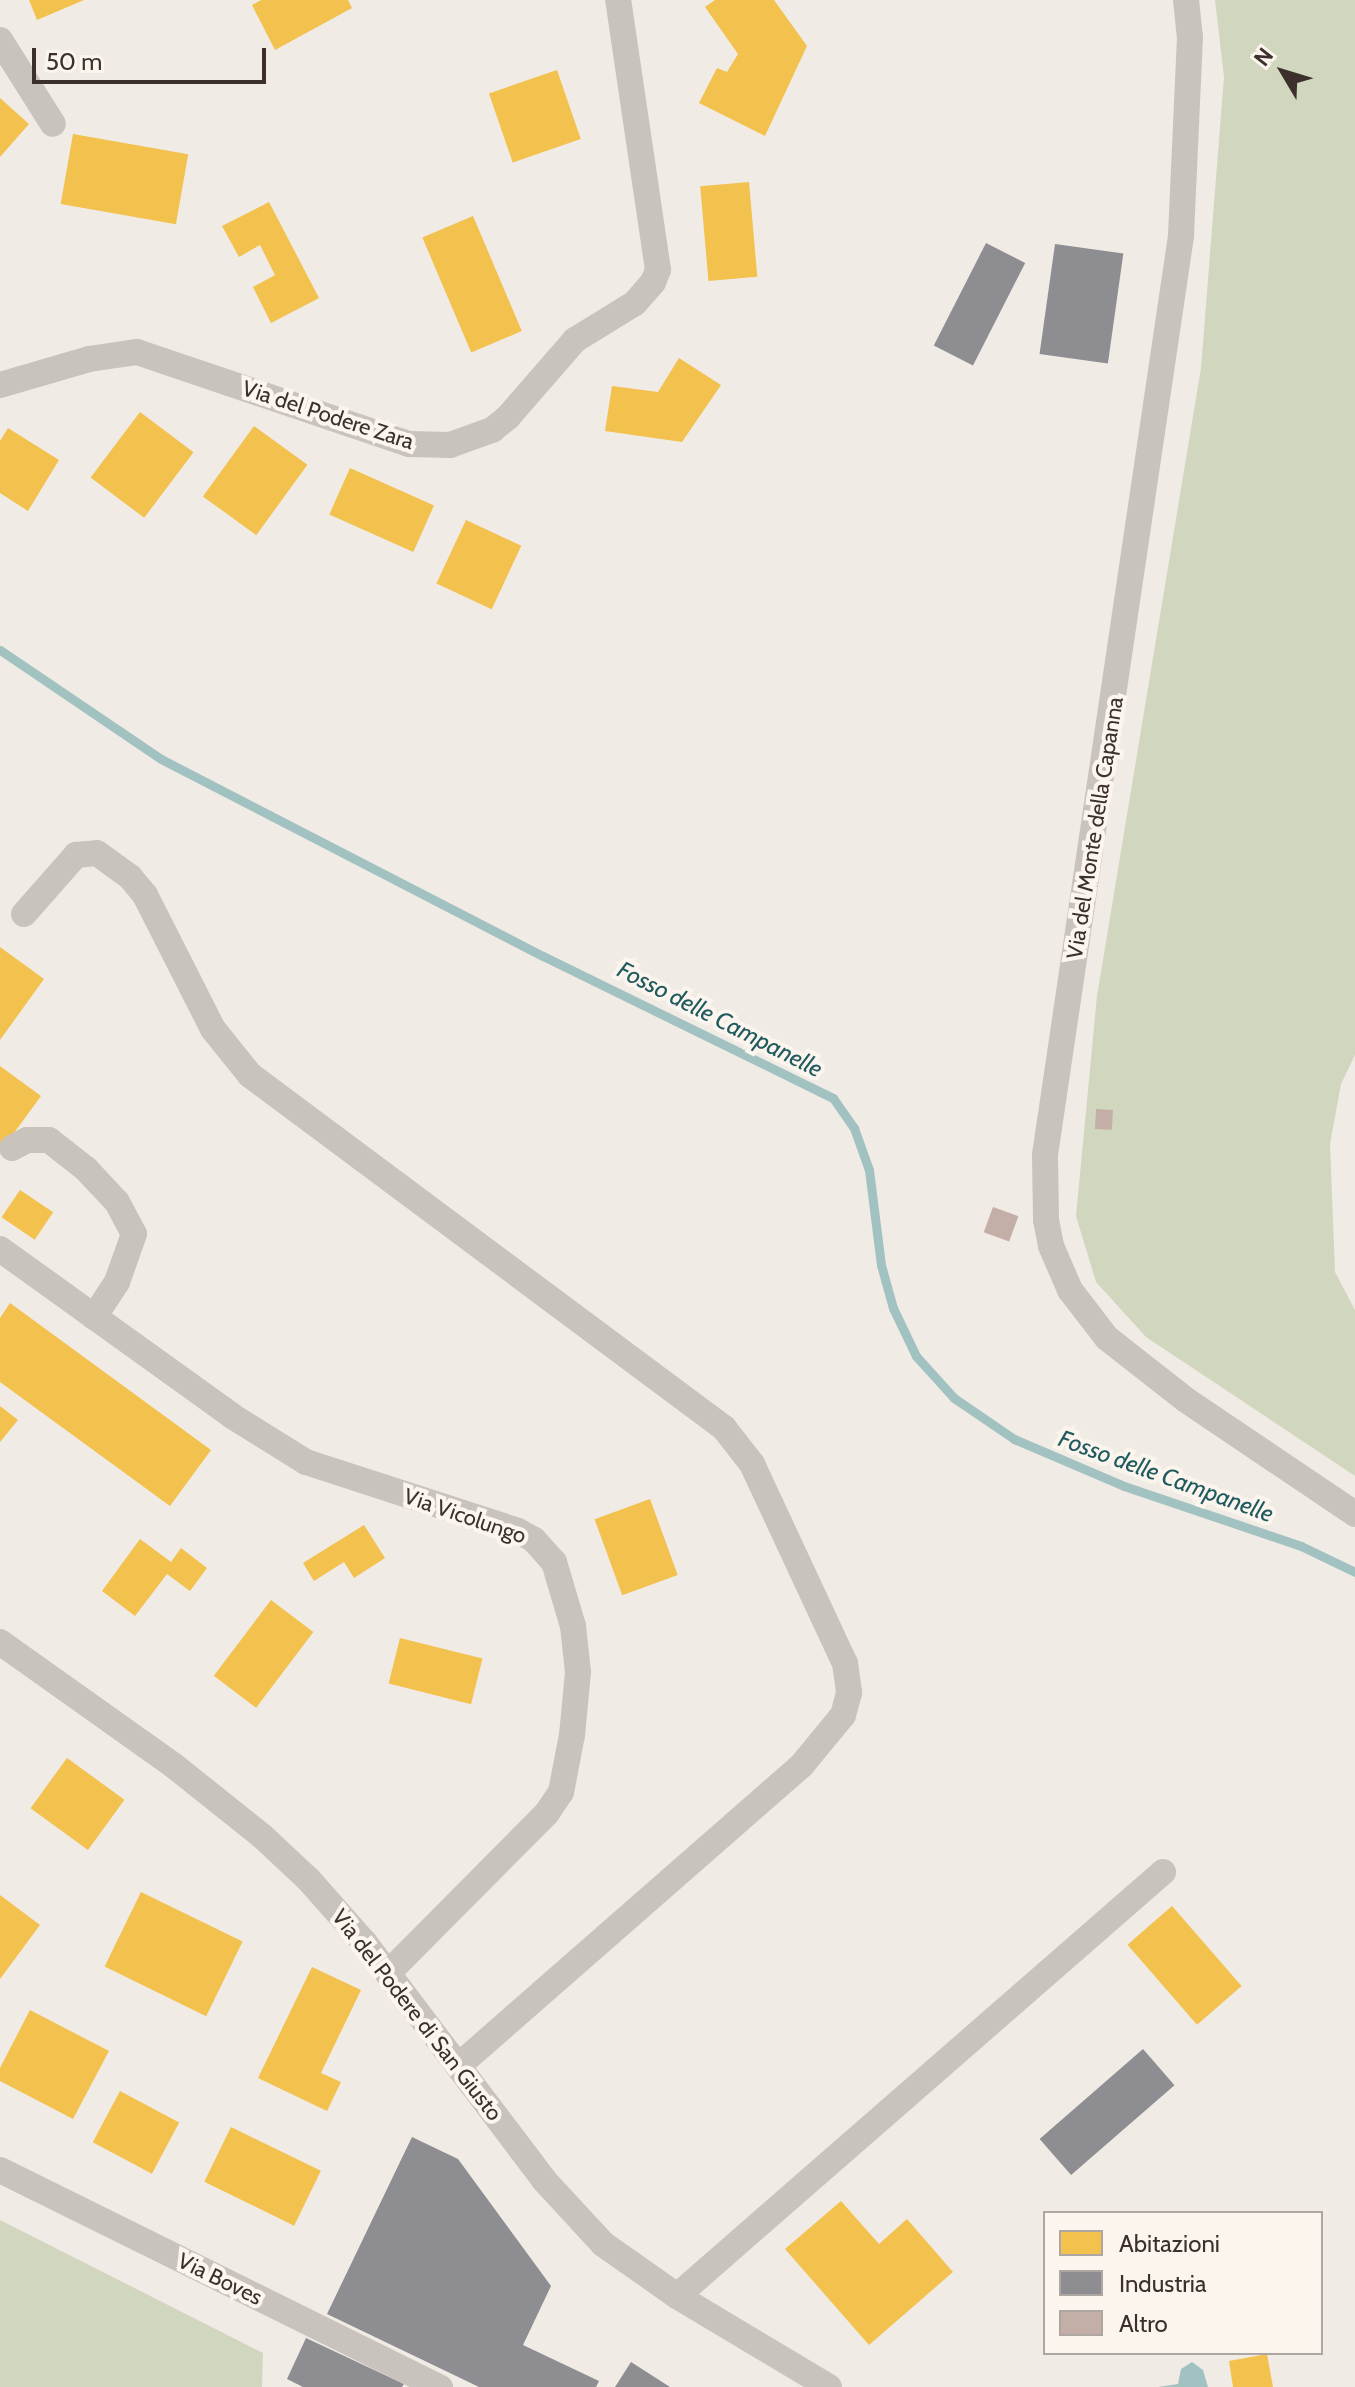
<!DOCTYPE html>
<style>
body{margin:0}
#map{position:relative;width:1355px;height:2387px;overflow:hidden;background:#f0ebe5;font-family:Cabin,sans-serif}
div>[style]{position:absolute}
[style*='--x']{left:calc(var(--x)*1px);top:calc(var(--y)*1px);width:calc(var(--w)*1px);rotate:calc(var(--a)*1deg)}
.green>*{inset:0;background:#d1d6bf}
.water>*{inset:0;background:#a1c2c1}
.homes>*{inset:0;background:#f2c14e;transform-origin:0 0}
.industry>*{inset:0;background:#8d8d92;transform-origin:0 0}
.stream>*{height:9px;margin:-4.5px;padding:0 4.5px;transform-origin:4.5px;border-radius:4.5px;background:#a1c2c1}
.building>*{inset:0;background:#c3afa7;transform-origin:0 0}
.street>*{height:26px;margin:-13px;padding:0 13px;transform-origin:13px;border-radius:13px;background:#c9c3be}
span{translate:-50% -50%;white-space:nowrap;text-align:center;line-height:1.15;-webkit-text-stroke:8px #fbf5ee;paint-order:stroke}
.street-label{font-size:22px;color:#3b302b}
.water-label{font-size:24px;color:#1f5a5e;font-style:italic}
.legend{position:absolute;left:1043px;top:2211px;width:280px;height:144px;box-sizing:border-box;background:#fbf5ee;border:2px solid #aea6a0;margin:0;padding:10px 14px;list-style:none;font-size:24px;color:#3b302b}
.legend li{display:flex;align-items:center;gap:16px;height:40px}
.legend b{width:40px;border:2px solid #aea6a0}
.north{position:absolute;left:1243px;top:32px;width:80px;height:80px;-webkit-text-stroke:6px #fbf5ee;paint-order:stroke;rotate:308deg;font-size:22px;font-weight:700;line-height:32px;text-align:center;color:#3b302b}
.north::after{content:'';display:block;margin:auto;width:28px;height:36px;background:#3b302b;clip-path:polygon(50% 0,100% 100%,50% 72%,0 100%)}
.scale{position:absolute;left:32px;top:48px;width:234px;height:36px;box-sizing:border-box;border:4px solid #3b302b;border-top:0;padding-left:10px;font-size:24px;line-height:28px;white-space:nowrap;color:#3b302b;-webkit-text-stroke:6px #fbf5ee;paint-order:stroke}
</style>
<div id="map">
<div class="green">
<div style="clip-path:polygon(1215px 0,1355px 0,1355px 1055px,1341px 1084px,1330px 1144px,1335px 1272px,1355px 1310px,1355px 1476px,1146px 1337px,1096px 1282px,1076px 1216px,1097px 996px,1201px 368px,1224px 77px)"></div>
<div style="clip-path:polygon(0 2220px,263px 2353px,262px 2387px,0 2387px)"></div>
</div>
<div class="water">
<div style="clip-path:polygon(1192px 2362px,1203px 2370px,1208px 2387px,1158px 2387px,1178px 2384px,1181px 2369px)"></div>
</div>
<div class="homes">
<div style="clip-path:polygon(29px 0,84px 0,37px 20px)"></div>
<div style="clip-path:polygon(261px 0,348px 0,352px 8px,275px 50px,252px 5px)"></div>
<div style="clip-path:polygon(715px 0,774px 0,807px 46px,765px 136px,699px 103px,717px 68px,727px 72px,738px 54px,705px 7px)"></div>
<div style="left:557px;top:70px;width:73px;height:72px;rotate:71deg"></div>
<div style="clip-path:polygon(0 98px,29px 124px,0 157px)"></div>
<div style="left:73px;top:134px;width:117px;height:71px;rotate:10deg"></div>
<div style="left:749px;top:182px;width:95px;height:49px;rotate:85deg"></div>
<div style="clip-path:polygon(269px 202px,319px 298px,271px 323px,253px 287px,275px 275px,260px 245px,239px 257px,222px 226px)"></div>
<div style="left:473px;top:216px;width:125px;height:55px;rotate:67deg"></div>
<div style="clip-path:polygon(679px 358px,721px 385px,682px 442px,605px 431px,612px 386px,658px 392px)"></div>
<div style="left:140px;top:412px;width:67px;height:82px;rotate:37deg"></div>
<div style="left:254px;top:426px;width:66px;height:87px;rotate:36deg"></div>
<div style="clip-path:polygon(8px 428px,59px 460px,28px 511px,0 493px,0 441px)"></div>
<div style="left:350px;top:468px;width:92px;height:51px;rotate:24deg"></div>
<div style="left:466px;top:520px;width:61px;height:70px;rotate:25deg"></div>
<div style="clip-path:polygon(0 947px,44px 979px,0 1040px)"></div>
<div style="clip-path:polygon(0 1066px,41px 1096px,0 1152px)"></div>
<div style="left:20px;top:1190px;width:40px;height:33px;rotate:34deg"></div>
<div style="clip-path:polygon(10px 1303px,211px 1450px,170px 1506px,0 1382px,0 1318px)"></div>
<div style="clip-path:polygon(0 1406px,18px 1420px,0 1442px)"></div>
<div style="left:650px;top:1499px;width:81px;height:59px;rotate:70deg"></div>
<div style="clip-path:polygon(364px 1525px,385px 1558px,354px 1578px,344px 1562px,314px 1581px,303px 1563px)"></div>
<div style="clip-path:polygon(140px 1539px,171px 1562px,181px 1548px,207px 1568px,190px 1591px,167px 1574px,135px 1616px,102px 1591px)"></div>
<div style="left:271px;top:1600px;width:53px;height:95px;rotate:37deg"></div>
<div style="left:400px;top:1638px;width:85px;height:47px;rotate:14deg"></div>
<div style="left:67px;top:1758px;width:71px;height:62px;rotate:36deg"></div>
<div style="left:141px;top:1892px;width:113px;height:83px;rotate:26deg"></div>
<div style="clip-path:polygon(0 1895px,40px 1925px,0 1979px)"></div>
<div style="left:1172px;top:1906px;width:106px;height:59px;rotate:49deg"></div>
<div style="clip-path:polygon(312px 1967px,361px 1990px,321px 2073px,341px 2082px,327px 2111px,258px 2078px)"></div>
<div style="clip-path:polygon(30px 2010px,109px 2051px,73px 2119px,0 2081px,0 2068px)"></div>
<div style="left:120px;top:2091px;width:67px;height:58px;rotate:28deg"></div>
<div style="left:231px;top:2127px;width:100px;height:61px;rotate:26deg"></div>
<div style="clip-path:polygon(841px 2201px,879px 2244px,907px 2219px,953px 2272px,869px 2345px,785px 2249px)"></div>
<div style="clip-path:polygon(1267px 2354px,1273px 2387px,1233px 2387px,1229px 2361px)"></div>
</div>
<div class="industry">
<div style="left:986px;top:243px;width:44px;height:115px;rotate:27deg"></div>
<div style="left:1055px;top:244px;width:69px;height:111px;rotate:8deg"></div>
<div style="left:1143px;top:2049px;width:48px;height:137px;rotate:49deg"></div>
<div style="clip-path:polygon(412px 2137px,458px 2159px,551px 2286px,523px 2345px,599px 2381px,596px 2387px,479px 2387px,327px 2314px)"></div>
<div style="clip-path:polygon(306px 2338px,404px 2384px,402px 2387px,303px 2387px,287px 2379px)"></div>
<div style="clip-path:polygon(631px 2362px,670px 2387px,615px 2387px)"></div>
</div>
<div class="stream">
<div style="--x:0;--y:650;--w:194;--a:34.1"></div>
<div style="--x:161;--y:759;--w:430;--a:27.3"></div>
<div style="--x:543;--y:956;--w:323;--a:26.1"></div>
<div style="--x:833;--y:1098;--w:37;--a:55"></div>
<div style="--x:854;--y:1128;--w:45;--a:70.3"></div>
<div style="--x:869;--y:1170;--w:96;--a:82.8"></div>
<div style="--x:881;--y:1265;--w:45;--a:74.4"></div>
<div style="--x:893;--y:1308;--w:53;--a:64.4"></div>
<div style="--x:916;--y:1356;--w:57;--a:47.9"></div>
<div style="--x:954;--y:1398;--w:73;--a:34.3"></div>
<div style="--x:1014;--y:1439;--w:120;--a:23.1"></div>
<div style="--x:1124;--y:1486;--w:187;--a:18.7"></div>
<div style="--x:1301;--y:1546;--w:60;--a:25.7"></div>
</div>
<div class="building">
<div style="left:1096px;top:1109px;width:17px;height:20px;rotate:3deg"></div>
<div style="left:993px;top:1207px;width:27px;height:27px;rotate:20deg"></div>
</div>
<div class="street">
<div style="--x:1186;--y:0;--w:37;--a:84"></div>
<div style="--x:1190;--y:37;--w:199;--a:92.6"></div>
<div style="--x:1181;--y:236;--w:929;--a:98.42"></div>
<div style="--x:1045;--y:1155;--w:65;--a:89.1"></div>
<div style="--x:1046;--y:1220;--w:26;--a:79"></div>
<div style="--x:1051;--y:1246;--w:48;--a:66.6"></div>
<div style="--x:1070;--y:1290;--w:61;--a:52.4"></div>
<div style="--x:1107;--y:1338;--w:100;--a:38.1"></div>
<div style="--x:1186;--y:1400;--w:204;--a:34"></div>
<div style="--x:0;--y:40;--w:99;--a:57.8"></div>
<div style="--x:0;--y:385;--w:93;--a:-16.3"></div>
<div style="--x:89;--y:359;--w:49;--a:-8.3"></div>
<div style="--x:137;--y:352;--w:287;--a:18.7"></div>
<div style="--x:409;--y:444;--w:41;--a:1.4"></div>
<div style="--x:450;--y:445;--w:45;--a:-19.7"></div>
<div style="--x:492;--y:430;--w:21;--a:-39"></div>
<div style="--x:508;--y:417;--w:102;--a:-49"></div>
<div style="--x:575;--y:340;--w:70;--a:-31.7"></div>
<div style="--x:635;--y:303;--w:28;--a:-49"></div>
<div style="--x:653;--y:282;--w:13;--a:-67"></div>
<div style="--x:658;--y:270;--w:273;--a:-98.4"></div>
<div style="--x:24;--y:914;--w:79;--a:-48.6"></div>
<div style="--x:76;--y:855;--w:21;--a:-5"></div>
<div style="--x:97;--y:853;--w:41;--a:36"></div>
<div style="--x:130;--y:877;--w:23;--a:50"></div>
<div style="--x:145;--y:895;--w:150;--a:63.1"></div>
<div style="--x:213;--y:1029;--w:59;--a:51.2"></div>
<div style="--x:250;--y:1075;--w:591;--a:36.68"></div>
<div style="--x:724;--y:1428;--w:46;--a:52.1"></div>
<div style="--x:752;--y:1464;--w:220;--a:65"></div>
<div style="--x:845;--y:1663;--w:30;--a:82"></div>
<div style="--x:849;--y:1693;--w:23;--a:105"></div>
<div style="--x:843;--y:1715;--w:65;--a:129.4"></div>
<div style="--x:802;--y:1765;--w:457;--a:138.8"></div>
<div style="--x:12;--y:1148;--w:17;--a:-28"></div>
<div style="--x:27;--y:1140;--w:22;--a:0"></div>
<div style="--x:49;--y:1140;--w:47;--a:38.1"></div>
<div style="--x:86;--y:1169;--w:45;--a:46.8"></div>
<div style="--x:117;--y:1202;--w:36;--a:62"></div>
<div style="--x:134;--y:1234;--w:51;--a:109.5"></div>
<div style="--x:117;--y:1282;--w:42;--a:123.3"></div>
<div style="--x:0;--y:1249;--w:286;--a:35.7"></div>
<div style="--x:232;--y:1416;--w:87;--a:31.9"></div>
<div style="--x:306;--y:1462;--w:223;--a:18"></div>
<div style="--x:518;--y:1531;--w:18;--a:29"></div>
<div style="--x:534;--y:1540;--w:30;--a:48"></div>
<div style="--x:554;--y:1562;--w:67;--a:73.5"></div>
<div style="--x:573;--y:1626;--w:46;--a:83.8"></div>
<div style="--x:578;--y:1672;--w:63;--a:95.4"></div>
<div style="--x:572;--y:1735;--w:58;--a:100.9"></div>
<div style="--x:561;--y:1792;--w:25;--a:124"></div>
<div style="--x:547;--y:1813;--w:226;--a:134.8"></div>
<div style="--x:0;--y:1642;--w:212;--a:35.4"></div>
<div style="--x:173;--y:1765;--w:114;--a:38.6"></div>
<div style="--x:262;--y:1836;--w:64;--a:43.1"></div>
<div style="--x:309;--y:1880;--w:84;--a:48.4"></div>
<div style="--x:365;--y:1943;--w:297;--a:52.9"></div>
<div style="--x:544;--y:2180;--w:87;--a:47.3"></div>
<div style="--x:603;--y:2244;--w:90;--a:35.1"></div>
<div style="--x:677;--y:2296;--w:177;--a:30.9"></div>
<div style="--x:0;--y:2170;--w:491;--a:26.3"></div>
<div style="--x:677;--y:2296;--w:645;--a:-41.1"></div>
</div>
<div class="street-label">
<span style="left:328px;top:415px;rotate:18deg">Via del Podere Zara</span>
<span style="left:1095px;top:828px;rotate:-81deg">Via del Monte della Capanna</span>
<span style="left:465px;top:1516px;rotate:19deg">Via Vicolungo</span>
<span style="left:417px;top:2015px;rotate:52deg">Via del Podere di San Giusto</span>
<span style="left:220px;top:2279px;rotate:26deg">Via Boves</span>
</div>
<div class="water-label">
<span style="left:720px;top:1019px;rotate:27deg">Fosso delle Campanelle</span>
<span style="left:1166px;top:1476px;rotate:20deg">Fosso delle Campanelle</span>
</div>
<ul class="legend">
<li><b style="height:22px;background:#f2c14e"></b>Abitazioni</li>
<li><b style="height:22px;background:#8d8d92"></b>Industria</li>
<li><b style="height:22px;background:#c3afa7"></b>Altro</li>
</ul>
<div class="north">N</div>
<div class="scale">50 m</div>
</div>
